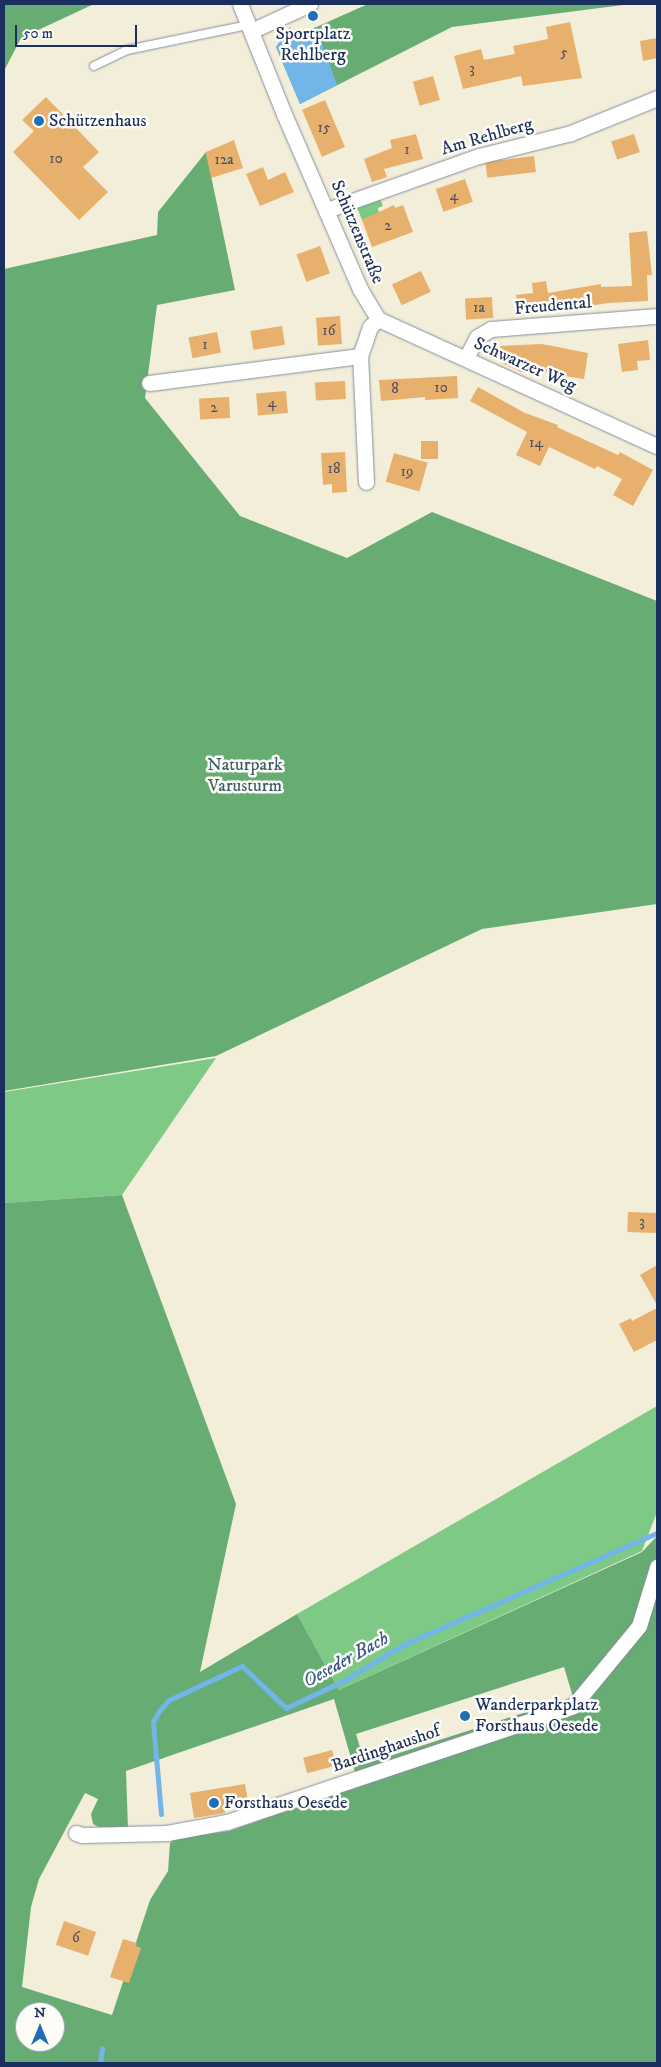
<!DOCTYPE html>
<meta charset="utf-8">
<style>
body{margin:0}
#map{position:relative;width:661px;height:2067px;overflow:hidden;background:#f2eed9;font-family:"IM FELL DW Pica",serif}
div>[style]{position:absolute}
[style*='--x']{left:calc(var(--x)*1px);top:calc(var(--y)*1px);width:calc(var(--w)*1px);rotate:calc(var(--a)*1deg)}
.green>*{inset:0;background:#7fc986}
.forest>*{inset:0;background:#67ad73}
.water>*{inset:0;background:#72b5e8}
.stream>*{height:5px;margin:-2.5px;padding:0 2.5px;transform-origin:2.5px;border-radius:2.5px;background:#72b5e8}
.building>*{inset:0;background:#e7b06c;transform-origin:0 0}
.roads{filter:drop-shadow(0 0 1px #868e9c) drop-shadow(0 0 1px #868e9c)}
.service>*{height:8px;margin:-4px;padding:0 4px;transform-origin:4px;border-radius:4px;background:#fff}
.minor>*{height:15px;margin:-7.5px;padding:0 7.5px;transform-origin:7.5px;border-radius:7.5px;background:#fff}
.dots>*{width:14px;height:14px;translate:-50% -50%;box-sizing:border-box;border:2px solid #fdfcf7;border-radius:50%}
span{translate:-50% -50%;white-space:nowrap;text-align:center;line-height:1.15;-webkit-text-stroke:5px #fdfcf7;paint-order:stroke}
.number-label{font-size:15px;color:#4e4f62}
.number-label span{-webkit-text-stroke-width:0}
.poi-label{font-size:18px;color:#1b2f5e}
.left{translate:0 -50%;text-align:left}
.street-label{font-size:18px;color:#1b2f5e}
.park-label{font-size:18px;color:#395d6a}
.water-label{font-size:19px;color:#355787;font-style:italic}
.frame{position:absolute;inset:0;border:5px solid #1b2f5e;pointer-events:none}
.north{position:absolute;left:15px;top:2002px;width:50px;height:50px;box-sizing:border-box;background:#fdfcf7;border:1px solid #a3aaba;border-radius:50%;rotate:0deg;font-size:14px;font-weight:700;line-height:20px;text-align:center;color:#1b2f5e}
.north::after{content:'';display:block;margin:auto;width:18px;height:22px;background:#1f6fb2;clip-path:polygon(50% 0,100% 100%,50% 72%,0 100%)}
.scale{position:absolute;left:15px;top:25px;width:122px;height:22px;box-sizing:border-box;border:2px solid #1b2f5e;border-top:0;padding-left:6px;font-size:15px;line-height:18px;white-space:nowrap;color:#1b2f5e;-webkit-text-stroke:4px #fdfcf7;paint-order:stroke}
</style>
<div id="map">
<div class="green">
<div style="clip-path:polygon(379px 196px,383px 206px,378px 208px,379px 213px,362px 220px,356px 205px)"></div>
<div style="clip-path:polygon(216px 1058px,122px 1195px,4px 1203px,4px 1092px)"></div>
<div style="clip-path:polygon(657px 1406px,657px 1512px,642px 1551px,339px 1690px,297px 1614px)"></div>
</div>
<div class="forest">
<div style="clip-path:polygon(4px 4px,94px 4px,21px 38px,4px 71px)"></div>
<div style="clip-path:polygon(368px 4px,631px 4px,452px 27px,300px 104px,276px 47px,290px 27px,294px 37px)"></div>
<div style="clip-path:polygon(206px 152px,235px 290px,157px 305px,145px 398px,240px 516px,347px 558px,432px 512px,657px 601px,657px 904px,482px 929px,216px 1056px,4px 1091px,4px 269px,157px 235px,158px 212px)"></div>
<div style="clip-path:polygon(evenodd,122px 1195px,236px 1504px,200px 1672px,297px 1614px,339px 1690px,642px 1552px,657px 1536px,657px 2063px,4px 2063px,4px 1203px,122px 1195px,564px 1667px,573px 1697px,365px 1764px,356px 1734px,564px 1667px,122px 1195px,334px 1699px,359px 1786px,229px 1831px,176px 1838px,170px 1843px,168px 1871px,150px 1900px,112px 2015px,22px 1987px,31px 1907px,39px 1879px,85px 1793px,98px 1799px,91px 1814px,93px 1824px,99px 1827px,128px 1829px,126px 1771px,334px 1699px,122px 1195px,25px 2012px,55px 2012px,55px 2042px,25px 2042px,25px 2012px)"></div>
</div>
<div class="water">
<div style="clip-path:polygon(290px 27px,294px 37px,316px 27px,337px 85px,300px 104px,276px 47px)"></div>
</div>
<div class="stream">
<div style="--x:161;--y:1814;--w:92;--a:-95"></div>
<div style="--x:153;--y:1722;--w:13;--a:-61"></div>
<div style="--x:159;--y:1711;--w:15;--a:-48"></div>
<div style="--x:169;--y:1700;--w:81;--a:-25"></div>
<div style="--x:242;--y:1666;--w:61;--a:43.7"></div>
<div style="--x:286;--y:1708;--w:65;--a:-25.4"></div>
<div style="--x:345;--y:1680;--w:70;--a:-31"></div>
<div style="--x:405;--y:1644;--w:275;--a:-23.8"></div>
<div style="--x:100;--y:2063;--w:15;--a:-82"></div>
</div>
<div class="building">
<div style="clip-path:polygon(570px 22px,582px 78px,523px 86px,521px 76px,463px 89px,454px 56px,481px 49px,484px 60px,515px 54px,513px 46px,548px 39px,546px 27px)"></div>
<div style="clip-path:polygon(657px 38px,657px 58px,643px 61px,640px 41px)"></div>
<div style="left:433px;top:76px;width:25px;height:21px;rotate:74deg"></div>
<div style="clip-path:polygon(46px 97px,99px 152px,83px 167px,108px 192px,79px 220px,13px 152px,34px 131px,22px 120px)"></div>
<div style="left:325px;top:100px;width:51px;height:25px;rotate:67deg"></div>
<div style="clip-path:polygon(416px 134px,423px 159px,384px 169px,387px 177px,372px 182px,364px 159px,392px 148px,390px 140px)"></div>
<div style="left:634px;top:134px;width:19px;height:24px;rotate:72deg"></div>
<div style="clip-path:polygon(234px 140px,243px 168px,211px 178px,206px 152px)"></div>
<div style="left:534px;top:156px;width:16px;height:49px;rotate:83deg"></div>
<div style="clip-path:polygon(263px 167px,268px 180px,285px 172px,294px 192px,260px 206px,246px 174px)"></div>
<div style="left:465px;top:179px;width:24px;height:31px;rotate:71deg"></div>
<div style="clip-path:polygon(394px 205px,395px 208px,403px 205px,413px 232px,372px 247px,362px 220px)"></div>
<div style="clip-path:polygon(647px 231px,652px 275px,647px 275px,648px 301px,609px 303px,519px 316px,516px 295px,533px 293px,532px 283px,546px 281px,548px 293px,601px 284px,601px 287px,632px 286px,629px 233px)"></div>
<div style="left:320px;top:246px;width:29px;height:25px;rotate:70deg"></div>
<div style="left:421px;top:271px;width:23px;height:32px;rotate:65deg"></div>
<div style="left:492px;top:297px;width:21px;height:27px;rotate:87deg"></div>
<div style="left:340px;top:316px;width:28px;height:24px;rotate:86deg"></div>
<div style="left:282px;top:326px;width:19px;height:32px;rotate:81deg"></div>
<div style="left:217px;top:332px;width:21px;height:29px;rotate:79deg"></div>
<div style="clip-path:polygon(648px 340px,650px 360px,637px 361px,638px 370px,622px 372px,618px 344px)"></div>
<div style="clip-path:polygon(542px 344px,588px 353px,584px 379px,558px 375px,558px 373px,521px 372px,502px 363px,500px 346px)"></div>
<div style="clip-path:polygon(457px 376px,458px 398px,425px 400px,425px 397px,381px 401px,379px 380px)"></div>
<div style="left:345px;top:381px;width:18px;height:30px;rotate:87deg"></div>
<div style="clip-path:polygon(478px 387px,525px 413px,558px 425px,557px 427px,618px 455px,620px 452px,653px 470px,633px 506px,613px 495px,622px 479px,597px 466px,595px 469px,549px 447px,540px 466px,516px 455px,527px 432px,470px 401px)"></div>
<div style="left:286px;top:391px;width:22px;height:30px;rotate:85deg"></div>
<div style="left:229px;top:397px;width:21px;height:30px;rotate:87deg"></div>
<div style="left:421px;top:441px;width:17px;height:18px"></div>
<div style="clip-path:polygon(345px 452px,347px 492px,332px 493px,332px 484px,323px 485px,321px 453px)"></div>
<div style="left:394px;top:453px;width:35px;height:30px;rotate:16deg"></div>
<div style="left:628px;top:1212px;width:29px;height:20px;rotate:2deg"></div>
<div style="clip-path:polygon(657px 1265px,657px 1305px,640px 1275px)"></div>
<div style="clip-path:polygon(657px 1308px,657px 1340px,634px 1352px,619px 1324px,631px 1318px,632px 1321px)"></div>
<div style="left:332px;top:1750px;width:16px;height:30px;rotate:75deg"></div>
<div style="clip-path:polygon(245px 1784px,248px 1801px,224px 1805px,225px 1813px,194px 1818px,190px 1793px)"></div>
<div style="left:64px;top:1921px;width:34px;height:25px;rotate:19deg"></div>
<div style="clip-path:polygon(123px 1939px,137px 1943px,136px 1946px,141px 1948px,129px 1983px,110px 1977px)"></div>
</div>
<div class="roads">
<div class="service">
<div style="--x:94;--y:66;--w:37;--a:-26"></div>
<div style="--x:127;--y:50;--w:124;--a:-11.7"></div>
</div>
<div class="minor">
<div style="--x:240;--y:4;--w:118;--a:68.2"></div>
<div style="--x:284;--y:114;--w:191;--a:66.5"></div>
<div style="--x:360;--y:289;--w:35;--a:59"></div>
<div style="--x:378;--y:319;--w:307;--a:24.5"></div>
<div style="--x:251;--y:31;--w:65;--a:-24.6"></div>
<div style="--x:327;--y:210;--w:161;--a:-19.6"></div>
<div style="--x:479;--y:156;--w:95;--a:-14"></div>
<div style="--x:571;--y:133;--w:93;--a:-22.1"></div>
<div style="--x:466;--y:358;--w:24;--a:-62"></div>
<div style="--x:477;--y:337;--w:16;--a:-30"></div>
<div style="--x:491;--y:329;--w:167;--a:-4.5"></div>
<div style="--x:149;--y:383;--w:213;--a:-7.3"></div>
<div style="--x:366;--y:482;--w:126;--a:-92.7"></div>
<div style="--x:360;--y:356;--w:31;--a:-71"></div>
<div style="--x:370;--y:327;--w:11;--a:-45"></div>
<div style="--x:76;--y:1833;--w:6;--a:18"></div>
<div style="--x:82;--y:1835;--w:85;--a:-1.3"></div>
<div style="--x:167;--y:1833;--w:61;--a:-10.4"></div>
<div style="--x:227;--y:1822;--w:365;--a:-18.5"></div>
<div style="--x:573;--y:1706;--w:104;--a:-50.5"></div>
<div style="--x:639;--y:1626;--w:62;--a:-73"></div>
</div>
</div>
<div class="dots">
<div style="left:313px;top:16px;background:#1f6fb2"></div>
<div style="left:39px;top:121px;background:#1f6fb2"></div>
<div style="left:465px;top:1716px;background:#1f6fb2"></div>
<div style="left:214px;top:1803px;background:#1f6fb2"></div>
</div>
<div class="number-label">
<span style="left:564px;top:53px">5</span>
<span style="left:472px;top:69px">3</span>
<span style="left:324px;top:128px">15</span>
<span style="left:407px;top:150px">1</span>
<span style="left:56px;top:159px">10</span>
<span style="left:224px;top:160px">12a</span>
<span style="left:454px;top:196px">4</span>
<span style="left:388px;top:226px">2</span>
<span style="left:479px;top:308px">1a</span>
<span style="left:329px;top:331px">16</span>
<span style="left:205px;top:345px">1</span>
<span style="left:441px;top:388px">10</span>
<span style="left:395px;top:389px">8</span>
<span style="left:272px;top:403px">4</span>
<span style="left:214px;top:408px">2</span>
<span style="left:536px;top:443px">14</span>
<span style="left:334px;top:469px">18</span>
<span style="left:407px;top:472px">19</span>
<span style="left:642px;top:1222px">3</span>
<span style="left:76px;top:1938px">6</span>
</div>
<div class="poi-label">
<span style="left:313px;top:45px">Sportplatz<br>Rehlberg</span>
<span class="left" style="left:49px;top:121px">Schützenhaus</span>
<span class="left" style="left:475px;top:1716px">Wanderparkplatz<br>Forsthaus Oesede</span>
<span class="left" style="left:224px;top:1803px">Forsthaus Oesede</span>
</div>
<div class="street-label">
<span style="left:487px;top:137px;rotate:-16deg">Am Rehlberg</span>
<span style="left:357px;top:232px;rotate:67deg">Schützenstraße</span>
<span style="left:553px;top:306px;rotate:-5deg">Freudental</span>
<span style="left:525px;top:365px;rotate:24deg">Schwarzer Weg</span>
<span style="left:386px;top:1749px;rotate:-19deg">Bardinghaushof</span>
</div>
<div class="park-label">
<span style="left:245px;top:776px">Naturpark<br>Varusturm</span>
</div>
<div class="water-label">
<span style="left:346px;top:1660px;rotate:-29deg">Oeseder Bach</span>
</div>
<div class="frame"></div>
<div class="north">N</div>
<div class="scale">50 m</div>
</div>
